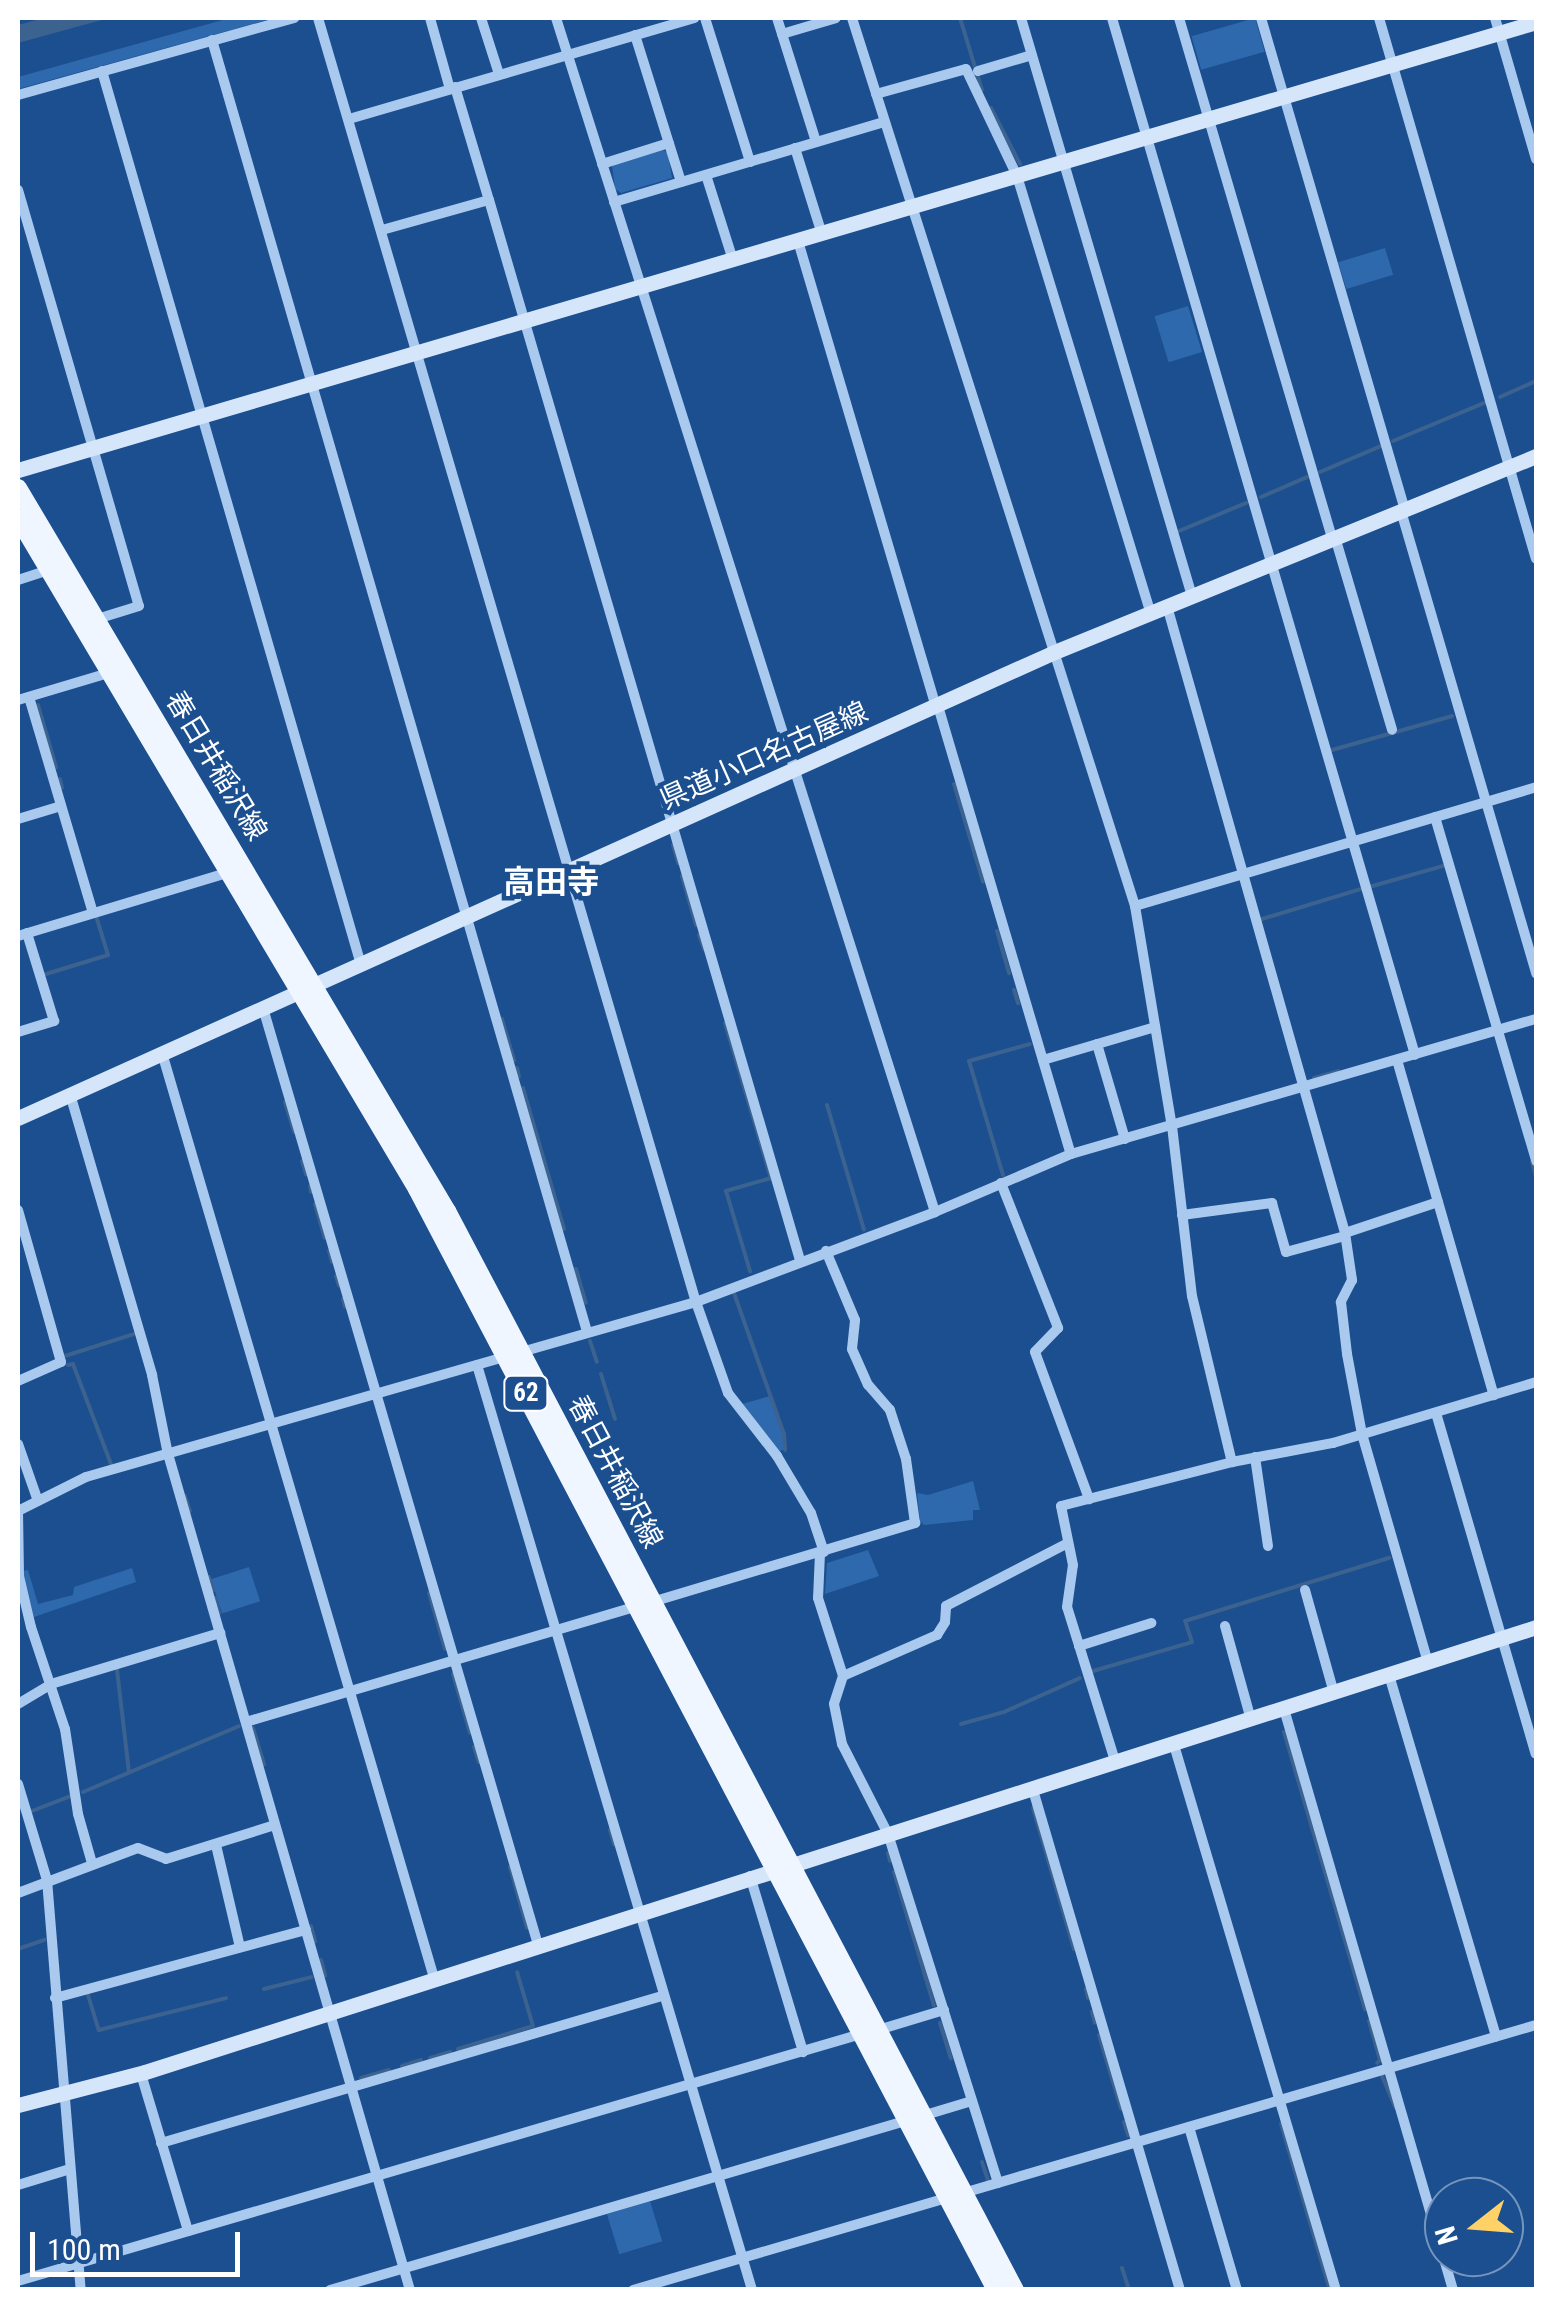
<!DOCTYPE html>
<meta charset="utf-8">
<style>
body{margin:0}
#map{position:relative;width:1554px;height:2307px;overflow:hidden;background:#1b4f8f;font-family:"Roboto Condensed","Noto Sans JP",sans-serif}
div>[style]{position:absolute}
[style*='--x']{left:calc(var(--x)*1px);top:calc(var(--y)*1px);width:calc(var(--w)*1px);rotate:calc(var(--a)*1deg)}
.green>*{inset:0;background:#2e69ad;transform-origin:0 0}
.water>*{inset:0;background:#3c6290}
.stream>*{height:4px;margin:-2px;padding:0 2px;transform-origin:2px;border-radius:2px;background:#3c6290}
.street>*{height:10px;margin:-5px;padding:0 5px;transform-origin:5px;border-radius:5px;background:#a9c9ee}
.secondary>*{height:15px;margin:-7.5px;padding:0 7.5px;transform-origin:7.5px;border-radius:7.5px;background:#d6e6fa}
.primary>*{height:18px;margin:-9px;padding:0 9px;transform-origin:9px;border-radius:9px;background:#f0f6ff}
span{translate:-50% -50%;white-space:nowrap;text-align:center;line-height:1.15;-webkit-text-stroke:9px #1b4f8f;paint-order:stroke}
.shield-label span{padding:2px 8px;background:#1b4f8f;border:2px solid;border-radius:8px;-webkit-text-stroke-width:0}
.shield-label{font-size:25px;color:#fff;font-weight:700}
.street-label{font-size:28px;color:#fff}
.quarter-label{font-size:32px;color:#fff;font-weight:700}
.frame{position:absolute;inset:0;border:20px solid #fff;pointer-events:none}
.north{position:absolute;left:1424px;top:2177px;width:100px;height:100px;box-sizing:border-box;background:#1b4f8f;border:2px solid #7695bc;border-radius:50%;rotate:253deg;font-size:28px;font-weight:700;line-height:40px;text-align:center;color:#fff}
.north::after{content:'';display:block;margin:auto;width:35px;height:45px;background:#ffd166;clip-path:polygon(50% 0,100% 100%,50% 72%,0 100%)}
.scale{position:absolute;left:30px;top:2232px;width:210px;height:45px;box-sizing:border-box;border:5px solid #fff;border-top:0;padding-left:12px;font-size:30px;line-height:35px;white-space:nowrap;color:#fff;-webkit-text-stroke:8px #1b4f8f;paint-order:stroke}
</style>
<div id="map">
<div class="green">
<div style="clip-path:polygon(230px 18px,274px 18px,18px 89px,18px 77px)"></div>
<div style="left:1255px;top:18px;width:35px;height:66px;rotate:74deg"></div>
<div style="clip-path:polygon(663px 150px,668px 153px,672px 178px,621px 193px,615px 189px,612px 165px)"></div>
<div style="left:1385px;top:248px;width:28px;height:49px;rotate:73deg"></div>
<div style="left:1188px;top:306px;width:48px;height:35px;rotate:73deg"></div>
<div style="clip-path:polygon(770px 1396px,783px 1434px,783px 1450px,779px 1451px,742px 1404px)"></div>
<div style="clip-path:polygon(973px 1481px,980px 1510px,973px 1510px,973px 1520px,924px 1525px,920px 1521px,917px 1493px,928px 1495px)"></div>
<div style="clip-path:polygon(868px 1550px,879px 1576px,825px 1594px,827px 1563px)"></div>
<div style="left:249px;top:1567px;width:36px;height:40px;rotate:72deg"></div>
<div style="clip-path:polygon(132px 1568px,136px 1582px,34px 1617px,23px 1571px,28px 1570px,38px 1604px,73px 1595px,74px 1587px)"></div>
<div style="left:650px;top:2201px;width:42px;height:45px;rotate:73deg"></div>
</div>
<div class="water">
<div style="clip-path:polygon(44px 18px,109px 18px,18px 43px,18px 25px)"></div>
</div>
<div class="stream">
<div style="--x:960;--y:18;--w:75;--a:73"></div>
<div style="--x:991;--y:108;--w:63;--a:62.6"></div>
<div style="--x:1500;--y:397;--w:39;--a:-24"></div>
<div style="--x:1393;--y:441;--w:99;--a:-22.7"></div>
<div style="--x:1320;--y:472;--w:66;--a:-23.1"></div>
<div style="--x:1261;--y:497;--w:50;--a:-23.5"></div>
<div style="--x:1179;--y:531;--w:73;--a:-22.7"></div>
<div style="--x:38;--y:705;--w:65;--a:73.8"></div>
<div style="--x:1332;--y:750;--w:125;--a:-15.8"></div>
<div style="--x:60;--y:779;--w:9;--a:77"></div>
<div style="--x:954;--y:784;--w:102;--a:73.5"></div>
<div style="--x:673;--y:845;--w:19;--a:74"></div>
<div style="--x:682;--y:876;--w:51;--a:74.1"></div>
<div style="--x:1369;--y:887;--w:80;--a:-15.9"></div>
<div style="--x:1262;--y:919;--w:103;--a:-16.9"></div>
<div style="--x:997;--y:931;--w:44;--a:74.1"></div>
<div style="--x:699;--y:935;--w:15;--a:70"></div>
<div style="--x:46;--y:974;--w:65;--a:-17"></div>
<div style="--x:108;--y:955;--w:38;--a:-107"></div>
<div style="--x:1014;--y:990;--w:14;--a:73"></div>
<div style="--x:502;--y:1019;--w:43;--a:73.7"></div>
<div style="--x:725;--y:1023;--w:162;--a:73.5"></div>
<div style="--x:771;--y:1178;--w:47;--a:163.9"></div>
<div style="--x:726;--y:1191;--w:84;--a:73.3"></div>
<div style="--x:517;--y:1068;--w:9;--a:77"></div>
<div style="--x:1314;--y:1078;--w:25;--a:-16"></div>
<div style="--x:523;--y:1088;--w:147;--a:73.8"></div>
<div style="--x:285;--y:1102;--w:31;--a:73"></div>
<div style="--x:827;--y:1105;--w:130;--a:73.5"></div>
<div style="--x:302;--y:1161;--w:14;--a:73"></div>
<div style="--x:1532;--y:1162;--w:16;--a:75"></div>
<div style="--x:1003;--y:1175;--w:119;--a:-106.6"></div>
<div style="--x:969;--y:1061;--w:63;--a:-15.6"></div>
<div style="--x:310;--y:1186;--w:6;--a:81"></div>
<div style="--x:315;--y:1204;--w:35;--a:74"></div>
<div style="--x:329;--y:1251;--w:11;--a:75"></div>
<div style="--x:576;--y:1269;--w:35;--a:74"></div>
<div style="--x:336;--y:1276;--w:10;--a:73"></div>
<div style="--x:734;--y:1293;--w:150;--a:70.5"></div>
<div style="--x:784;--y:1434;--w:16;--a:86"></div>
<div style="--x:343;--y:1299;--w:8;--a:76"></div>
<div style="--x:590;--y:1341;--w:22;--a:72"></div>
<div style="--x:65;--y:1356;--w:72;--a:-17.7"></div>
<div style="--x:68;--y:1365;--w:5;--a:-11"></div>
<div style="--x:73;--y:1364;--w:107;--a:69.2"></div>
<div style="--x:601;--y:1374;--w:47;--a:72.7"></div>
<div style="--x:185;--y:1496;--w:16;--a:72"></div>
<div style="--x:209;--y:1577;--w:14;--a:73"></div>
<div style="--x:429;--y:1593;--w:58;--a:74.1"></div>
<div style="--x:215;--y:1598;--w:16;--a:75"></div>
<div style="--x:117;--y:1670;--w:103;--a:83.3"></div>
<div style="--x:1093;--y:1671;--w:103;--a:-16.3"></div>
<div style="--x:1192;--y:1642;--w:22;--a:-108"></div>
<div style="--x:1185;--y:1621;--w:214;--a:-17.2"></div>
<div style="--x:453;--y:1674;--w:61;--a:73.9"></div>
<div style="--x:961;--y:1724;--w:45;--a:-15.6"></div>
<div style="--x:1004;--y:1712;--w:83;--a:-24.1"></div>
<div style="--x:253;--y:1728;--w:38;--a:73"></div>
<div style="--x:1284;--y:1732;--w:289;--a:73.7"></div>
<div style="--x:474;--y:1747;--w:16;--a:72"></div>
<div style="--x:83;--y:1792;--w:169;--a:-22.9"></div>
<div style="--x:1033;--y:1808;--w:147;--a:73.8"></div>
<div style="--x:32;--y:1811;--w:42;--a:-21"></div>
<div style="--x:610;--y:1830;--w:15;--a:74"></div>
<div style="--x:888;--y:1853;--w:8;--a:76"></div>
<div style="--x:510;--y:1867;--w:63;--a:74.4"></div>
<div style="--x:894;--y:1872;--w:139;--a:73.3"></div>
<div style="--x:311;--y:1926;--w:16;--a:75"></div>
<div style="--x:18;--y:1949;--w:28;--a:-19"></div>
<div style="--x:321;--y:1960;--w:16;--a:75"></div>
<div style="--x:264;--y:1989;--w:49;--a:-14"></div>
<div style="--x:1086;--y:1989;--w:9;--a:77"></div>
<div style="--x:88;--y:1995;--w:37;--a:73"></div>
<div style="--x:99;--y:2030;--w:131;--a:-14.1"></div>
<div style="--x:1092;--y:2012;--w:11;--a:75"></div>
<div style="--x:1369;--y:2021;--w:41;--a:74.2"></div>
<div style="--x:1380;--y:2060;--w:4;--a:135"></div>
<div style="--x:940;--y:2023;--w:37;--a:73"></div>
<div style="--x:1099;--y:2035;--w:77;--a:73.4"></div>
<div style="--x:458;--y:2049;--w:78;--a:-17"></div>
<div style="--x:533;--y:2026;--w:56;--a:-106.5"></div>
<div style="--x:430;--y:2058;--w:21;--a:-17"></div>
<div style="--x:402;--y:2066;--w:20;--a:-18"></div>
<div style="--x:1382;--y:2076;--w:34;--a:67"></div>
<div style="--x:361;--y:2078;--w:29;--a:-16"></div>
<div style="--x:1124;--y:2122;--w:14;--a:73"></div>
<div style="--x:1281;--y:2124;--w:173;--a:73.6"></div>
<div style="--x:982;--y:2162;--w:19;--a:72"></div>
<div style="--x:1122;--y:2268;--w:23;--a:72"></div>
</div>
<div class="street">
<div style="--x:318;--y:18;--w:1338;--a:73.6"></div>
<div style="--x:696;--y:1302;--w:96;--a:70.6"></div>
<div style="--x:728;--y:1393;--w:80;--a:52.1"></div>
<div style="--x:777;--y:1456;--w:66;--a:59.2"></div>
<div style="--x:811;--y:1513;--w:41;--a:71.6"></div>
<div style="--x:430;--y:18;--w:74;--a:74.3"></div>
<div style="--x:481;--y:18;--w:59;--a:72.2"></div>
<div style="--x:556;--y:18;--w:1253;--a:72.39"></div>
<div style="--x:705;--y:18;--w:151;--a:72.6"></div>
<div style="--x:777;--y:18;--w:130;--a:72.5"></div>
<div style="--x:852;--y:18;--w:932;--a:72.32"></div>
<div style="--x:1135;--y:906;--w:223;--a:80.5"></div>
<div style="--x:1172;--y:1126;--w:171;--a:83.3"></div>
<div style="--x:1192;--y:1296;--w:171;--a:76.5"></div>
<div style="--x:1021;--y:18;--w:603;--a:73.52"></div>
<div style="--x:1112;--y:18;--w:1080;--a:73.71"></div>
<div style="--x:1179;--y:18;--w:542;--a:73.6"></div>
<div style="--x:1261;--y:18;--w:513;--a:73.69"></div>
<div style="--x:1379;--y:18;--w:563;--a:73.82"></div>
<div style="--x:1495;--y:18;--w:147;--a:73.8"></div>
<div style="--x:782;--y:34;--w:56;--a:-16.5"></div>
<div style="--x:635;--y:35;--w:154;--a:72.6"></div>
<div style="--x:212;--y:40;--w:1345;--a:73.81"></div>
<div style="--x:102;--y:71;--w:931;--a:73.84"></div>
<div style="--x:978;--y:71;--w:56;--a:-16.5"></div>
<div style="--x:455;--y:87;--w:118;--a:73.3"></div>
<div style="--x:876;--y:94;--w:93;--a:-15.5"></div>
<div style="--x:966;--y:69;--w:119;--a:64.5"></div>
<div style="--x:1017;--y:176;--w:456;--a:73"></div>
<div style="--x:18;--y:95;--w:287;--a:-15.6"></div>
<div style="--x:349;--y:119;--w:360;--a:-16.3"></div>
<div style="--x:795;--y:148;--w:90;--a:72.6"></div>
<div style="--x:602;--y:164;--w:70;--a:-17.4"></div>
<div style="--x:706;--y:175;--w:89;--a:72.4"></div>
<div style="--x:18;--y:190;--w:433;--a:73.8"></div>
<div style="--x:139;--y:606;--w:44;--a:162.8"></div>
<div style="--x:614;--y:202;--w:282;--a:-16.5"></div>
<div style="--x:382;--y:230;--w:111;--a:-15.7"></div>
<div style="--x:489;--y:200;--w:1105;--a:73.65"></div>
<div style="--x:798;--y:241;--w:486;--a:73.5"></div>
<div style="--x:1401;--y:511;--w:482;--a:73.7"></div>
<div style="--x:1335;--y:537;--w:201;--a:73.5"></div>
<div style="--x:18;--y:580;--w:33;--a:-18"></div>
<div style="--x:1167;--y:606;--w:652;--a:74.15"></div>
<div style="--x:1345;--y:1233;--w:48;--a:81.5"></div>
<div style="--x:1352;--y:1280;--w:25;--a:117"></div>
<div style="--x:1341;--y:1302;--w:52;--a:83.4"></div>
<div style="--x:1347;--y:1354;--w:81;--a:79.4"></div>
<div style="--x:1362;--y:1434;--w:237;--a:73.9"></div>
<div style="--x:29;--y:697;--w:225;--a:73.5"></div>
<div style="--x:18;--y:700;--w:98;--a:-16.6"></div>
<div style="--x:938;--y:706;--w:467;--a:73.5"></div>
<div style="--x:1435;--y:817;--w:359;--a:73.6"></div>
<div style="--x:18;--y:819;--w:45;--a:-16.8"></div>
<div style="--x:1135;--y:906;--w:418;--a:-16.5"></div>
<div style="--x:18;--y:936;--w:221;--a:-16.8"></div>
<div style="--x:263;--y:1008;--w:977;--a:73.64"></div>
<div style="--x:18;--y:1032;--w:38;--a:-17"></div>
<div style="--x:54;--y:1021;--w:92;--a:-107.1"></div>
<div style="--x:1097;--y:1044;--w:99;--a:73.6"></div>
<div style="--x:162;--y:1053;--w:964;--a:73.61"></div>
<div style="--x:1043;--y:1060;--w:117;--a:-16.4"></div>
<div style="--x:1397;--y:1060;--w:349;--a:73.9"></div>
<div style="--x:70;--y:1094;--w:293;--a:73.7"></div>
<div style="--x:152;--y:1375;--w:81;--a:78.6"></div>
<div style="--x:168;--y:1454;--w:870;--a:73.86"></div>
<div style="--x:1001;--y:1183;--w:156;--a:68.5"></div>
<div style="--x:1058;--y:1328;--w:33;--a:134"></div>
<div style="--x:1035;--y:1352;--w:157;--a:69.8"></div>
<div style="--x:18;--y:1210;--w:158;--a:74.2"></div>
<div style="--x:61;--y:1362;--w:47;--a:156.2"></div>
<div style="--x:1182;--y:1215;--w:91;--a:-7.6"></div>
<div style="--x:1272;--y:1203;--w:51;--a:74.1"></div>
<div style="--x:1286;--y:1252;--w:61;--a:-15.2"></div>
<div style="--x:1345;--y:1233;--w:98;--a:-18.4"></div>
<div style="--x:477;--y:1365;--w:965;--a:73.44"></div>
<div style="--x:1436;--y:1413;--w:355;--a:73.7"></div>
<div style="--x:18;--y:1444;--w:60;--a:70.7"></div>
<div style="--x:1255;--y:1457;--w:90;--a:81.7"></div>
<div style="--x:18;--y:1511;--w:76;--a:-26.6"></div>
<div style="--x:86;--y:1477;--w:635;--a:-16.01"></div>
<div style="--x:696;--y:1302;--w:255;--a:-20.6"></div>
<div style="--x:935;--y:1212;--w:148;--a:-23.1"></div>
<div style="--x:1071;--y:1154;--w:484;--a:-16.2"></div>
<div style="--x:18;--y:1511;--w:65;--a:89.1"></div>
<div style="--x:19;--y:1576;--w:52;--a:76.8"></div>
<div style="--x:31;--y:1627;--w:108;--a:71.6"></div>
<div style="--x:65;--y:1729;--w:86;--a:81.3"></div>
<div style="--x:78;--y:1814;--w:51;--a:74.1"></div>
<div style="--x:820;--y:1553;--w:45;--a:92.5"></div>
<div style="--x:818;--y:1598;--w:82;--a:72.2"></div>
<div style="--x:843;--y:1676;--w:29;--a:108"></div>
<div style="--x:834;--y:1704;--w:41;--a:78.7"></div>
<div style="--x:842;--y:1744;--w:101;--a:62.9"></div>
<div style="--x:888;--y:1834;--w:366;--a:72.5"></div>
<div style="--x:1305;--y:1590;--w:107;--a:74.3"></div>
<div style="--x:652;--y:1602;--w:275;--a:-16.7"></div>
<div style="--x:915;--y:1523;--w:65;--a:-98"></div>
<div style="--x:906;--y:1459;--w:52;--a:-108.1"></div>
<div style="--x:890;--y:1410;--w:33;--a:-131"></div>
<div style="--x:868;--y:1385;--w:39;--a:-114"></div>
<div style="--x:852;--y:1349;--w:29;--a:-84"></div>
<div style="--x:855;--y:1320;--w:75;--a:-112.8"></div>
<div style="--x:1225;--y:1626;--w:98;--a:74.5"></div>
<div style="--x:1079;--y:1646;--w:76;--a:-17.7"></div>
<div style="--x:1389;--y:1675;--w:377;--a:73.5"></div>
<div style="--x:843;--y:1676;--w:103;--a:-23.6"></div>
<div style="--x:937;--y:1635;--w:15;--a:-58"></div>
<div style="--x:945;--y:1622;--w:16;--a:-86"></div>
<div style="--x:946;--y:1606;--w:137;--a:-27.3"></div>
<div style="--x:18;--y:1704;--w:39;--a:-31"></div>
<div style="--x:51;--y:1684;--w:177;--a:-16.8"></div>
<div style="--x:1284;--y:1709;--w:605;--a:73.78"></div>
<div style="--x:246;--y:1722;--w:409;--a:-16.5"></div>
<div style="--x:1174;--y:1745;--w:569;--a:73.45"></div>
<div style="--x:1116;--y:1764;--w:164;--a:-107.3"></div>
<div style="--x:1067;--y:1607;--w:42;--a:-81.9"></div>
<div style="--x:1073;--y:1565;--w:60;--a:-101.5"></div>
<div style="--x:1061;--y:1506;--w:177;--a:-14.4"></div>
<div style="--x:1232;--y:1462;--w:103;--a:-10.7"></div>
<div style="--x:1333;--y:1443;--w:212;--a:-16.7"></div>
<div style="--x:18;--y:1784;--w:100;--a:73.2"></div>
<div style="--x:47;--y:1880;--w:411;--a:85.3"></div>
<div style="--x:1033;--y:1790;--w:521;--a:73.62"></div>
<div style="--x:216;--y:1845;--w:105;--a:76.8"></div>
<div style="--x:750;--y:1876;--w:184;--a:73.2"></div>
<div style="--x:18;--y:1893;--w:128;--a:-20.6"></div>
<div style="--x:138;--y:1848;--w:30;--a:21"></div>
<div style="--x:166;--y:1859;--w:114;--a:-17.3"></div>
<div style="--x:55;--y:1998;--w:260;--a:-15.2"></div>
<div style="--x:878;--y:2030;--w:69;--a:-16.9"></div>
<div style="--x:141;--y:2074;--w:164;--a:73.3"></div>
<div style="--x:922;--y:2116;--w:52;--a:-16.7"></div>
<div style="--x:1189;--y:2127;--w:170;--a:73.6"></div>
<div style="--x:161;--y:2143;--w:522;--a:-16.35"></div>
<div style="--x:18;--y:2185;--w:54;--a:-17.1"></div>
<div style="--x:18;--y:2281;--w:878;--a:-16.33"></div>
<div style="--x:330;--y:2290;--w:599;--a:-16.38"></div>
<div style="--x:633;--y:2290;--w:941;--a:-16.36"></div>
</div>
<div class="secondary">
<div style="--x:18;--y:470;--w:1583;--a:-16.44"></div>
<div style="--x:18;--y:1118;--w:1134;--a:-24.21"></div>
<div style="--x:1052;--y:653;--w:523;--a:-22.15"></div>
<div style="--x:18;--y:2105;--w:131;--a:-14.6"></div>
<div style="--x:145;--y:2072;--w:1460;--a:-17.74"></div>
</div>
<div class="primary">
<div style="--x:18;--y:488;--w:841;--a:59.32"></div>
<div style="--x:447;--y:1211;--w:1219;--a:62.24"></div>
<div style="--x:18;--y:518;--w:781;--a:59.26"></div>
<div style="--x:417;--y:1189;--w:1244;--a:62.26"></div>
</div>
<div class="shield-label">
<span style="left:526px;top:1393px">62</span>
</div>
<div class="street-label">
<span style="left:764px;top:756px;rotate:-24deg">県道小口名古屋線</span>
<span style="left:216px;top:766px;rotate:59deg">春日井稲沢線</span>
<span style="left:615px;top:1472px;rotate:62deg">春日井稲沢線</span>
</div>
<div class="quarter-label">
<span style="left:551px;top:882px">高田寺</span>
</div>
<div class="frame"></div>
<div class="north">N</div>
<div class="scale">100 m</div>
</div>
